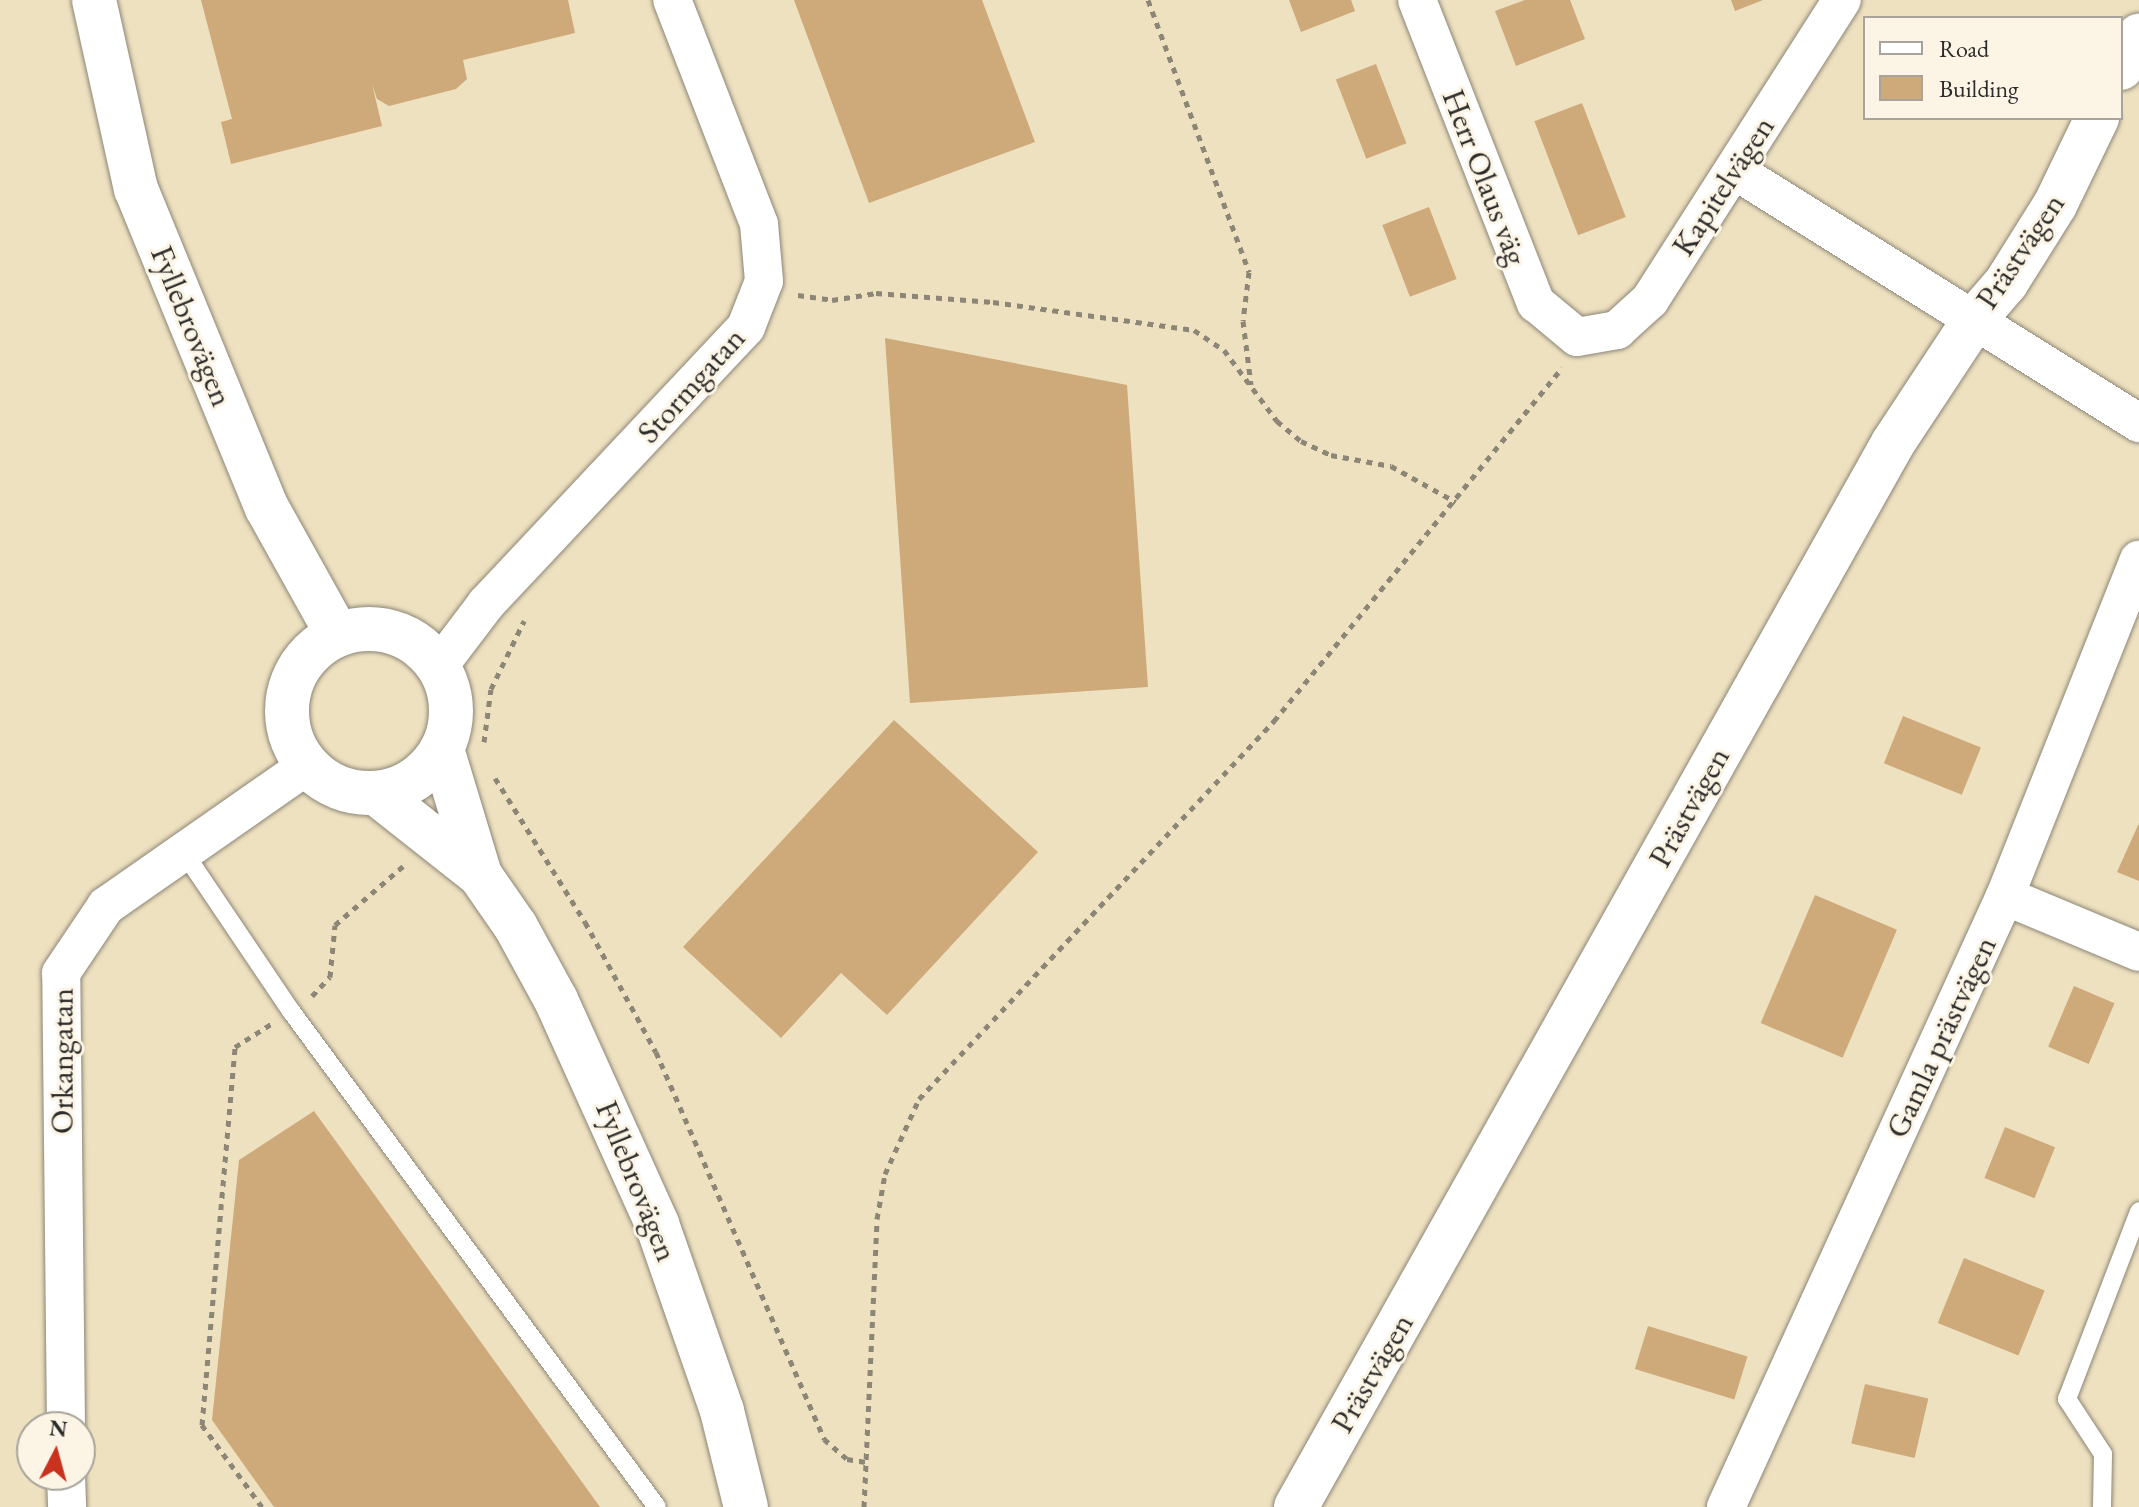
<!DOCTYPE html>
<meta charset="utf-8">
<style>
body{margin:0}
#map{position:relative;width:2139px;height:1507px;overflow:hidden;background:#eee1c0;font-family:"EB Garamond",serif}
div>[style]{position:absolute}
[style*='--x']{left:calc(var(--x)*1px);top:calc(var(--y)*1px);width:calc(var(--w)*1px);rotate:calc(var(--a)*1deg)}
.building>*{inset:0;background:#cea979;transform-origin:0 0}
.path>*{height:5px;margin-top:-2.5px;transform-origin:0;background:repeating-linear-gradient(90deg,#8c8676 0 6px,transparent 0 12px)}
.roads{filter:drop-shadow(0 0 2px #8c8676) drop-shadow(0 0 2px #8c8676)}
.service>*{height:18px;margin:-9px;padding:0 9px;transform-origin:9px;border-radius:9px;background:#fff}
.minor>*{height:38px;margin:-19px;padding:0 19px;transform-origin:19px;border-radius:19px;background:#fff}
.tertiary>*{height:44px;margin:-22px;padding:0 22px;transform-origin:22px;border-radius:22px;background:#fff}
.tertiary>.ring{margin:-22px;padding:0;box-sizing:content-box;background:none;border:44px solid #fff;border-radius:50%}
span{translate:-50% -50%;white-space:nowrap;text-align:center;line-height:1.15;-webkit-text-stroke:6px #fcf5e5;paint-order:stroke}
.street-label{font-size:32px;color:#2b2b2b}
.legend{position:absolute;left:1863px;top:16px;width:260px;height:104px;box-sizing:border-box;background:#fcf5e5;border:2px solid #a8a49b;margin:0;padding:10px 14px;list-style:none;font-size:24px;color:#2b2b2b}
.legend li{display:flex;align-items:center;gap:16px;height:40px}
.legend b{width:40px;border:2px solid #a8a49b}
.north{position:absolute;left:16px;top:1411px;width:80px;height:80px;box-sizing:border-box;background:#fcf5e5;border:2px solid #a8a49b;border-radius:50%;rotate:6deg;font-size:22px;font-weight:700;line-height:32px;text-align:center;color:#2b2b2b}
.north::after{content:'';display:block;margin:auto;width:28px;height:36px;background:#c8321e;clip-path:polygon(50% 0,100% 100%,50% 72%,0 100%)}
</style>
<div id="map">
<div class="building">
<div style="clip-path:polygon(201px 0,568px 0,575px 33px,463px 60px,467px 79px,456px 89px,389px 106px,377px 99px,372px 84px,382px 126px,231px 164px,221px 122px,232px 119px)"></div>
<div style="clip-path:polygon(794px 0,982px 0,1035px 142px,869px 203px)"></div>
<div style="clip-path:polygon(1289px 0,1351px 0,1355px 11px,1301px 32px)"></div>
<div style="clip-path:polygon(1525px 0,1570px 0,1585px 39px,1516px 66px,1495px 11px)"></div>
<div style="clip-path:polygon(1731px 0,1763px 0,1735px 11px)"></div>
<div style="left:1376px;top:64px;width:85px;height:43px;rotate:69deg"></div>
<div style="left:1582px;top:103px;width:122px;height:51px;rotate:69deg"></div>
<div style="left:1429px;top:207px;width:77px;height:50px;rotate:69deg"></div>
<div style="clip-path:polygon(885px 338px,1127px 385px,1148px 687px,910px 703px)"></div>
<div style="left:1903px;top:716px;width:84px;height:51px;rotate:22deg"></div>
<div style="clip-path:polygon(894px 720px,1038px 852px,887px 1015px,841px 973px,781px 1038px,683px 947px)"></div>
<div style="clip-path:polygon(2139px 823px,2139px 881px,2117px 872px)"></div>
<div style="left:1815px;top:895px;width:89px;height:139px;rotate:23deg"></div>
<div style="left:2074px;top:986px;width:44px;height:66px;rotate:23deg"></div>
<div style="clip-path:polygon(314px 1111px,600px 1507px,274px 1507px,212px 1420px,239px 1160px)"></div>
<div style="left:2005px;top:1127px;width:54px;height:55px;rotate:22deg"></div>
<div style="left:1964px;top:1258px;width:87px;height:70px;rotate:22deg"></div>
<div style="left:1648px;top:1326px;width:104px;height:45px;rotate:17deg"></div>
<div style="left:1865px;top:1384px;width:65px;height:61px;rotate:13deg"></div>
</div>
<div class="path">
<div style="--x:1148;--y:0;--w:290;--a:69.6"></div>
<div style="--x:1249;--y:272;--w:49;--a:97"></div>
<div style="--x:1243;--y:321;--w:64;--a:82.8"></div>
<div style="--x:798;--y:295;--w:34;--a:8"></div>
<div style="--x:832;--y:300;--w:45;--a:-9"></div>
<div style="--x:876;--y:293;--w:117;--a:4.4"></div>
<div style="--x:993;--y:302;--w:203;--a:7.9"></div>
<div style="--x:1194;--y:330;--w:36;--a:34"></div>
<div style="--x:1224;--y:350;--w:89;--a:53.3"></div>
<div style="--x:1277;--y:421;--w:31;--a:40"></div>
<div style="--x:1301;--y:441;--w:33;--a:25"></div>
<div style="--x:1331;--y:455;--w:61;--a:10.4"></div>
<div style="--x:1391;--y:466;--w:74;--a:29"></div>
<div style="--x:484;--y:742;--w:53;--a:-82.5"></div>
<div style="--x:491;--y:689;--w:76;--a:-64.1"></div>
<div style="--x:495;--y:778;--w:170;--a:58"></div>
<div style="--x:585;--y:922;--w:148;--a:61.4"></div>
<div style="--x:656;--y:1052;--w:422;--a:66.5"></div>
<div style="--x:824;--y:1439;--w:30;--a:41"></div>
<div style="--x:847;--y:1459;--w:19;--a:9"></div>
<div style="--x:312;--y:996;--w:26;--a:-47"></div>
<div style="--x:330;--y:977;--w:52;--a:-84.5"></div>
<div style="--x:335;--y:925;--w:90;--a:-40.9"></div>
<div style="--x:262;--y:1507;--w:102;--a:-126.2"></div>
<div style="--x:202;--y:1425;--w:379;--a:-85"></div>
<div style="--x:235;--y:1047;--w:43;--a:-32.6"></div>
<div style="--x:864;--y:1507;--w:288;--a:-87.4"></div>
<div style="--x:877;--y:1219;--w:46;--a:-79.9"></div>
<div style="--x:885;--y:1174;--w:82;--a:-65.6"></div>
<div style="--x:919;--y:1099;--w:519;--a:-46.8"></div>
<div style="--x:1274;--y:721;--w:456;--a:-50.8"></div>
</div>
<div class="roads">
<div class="service">
<div style="--x:183;--y:851;--w:193;--a:56"></div>
<div style="--x:291;--y:1011;--w:616;--a:53.58"></div>
<div style="--x:2102;--y:1507;--w:53;--a:-88.9"></div>
<div style="--x:2103;--y:1454;--w:66;--a:-123.2"></div>
<div style="--x:2067;--y:1399;--w:201;--a:-69"></div>
</div>
<div class="minor">
<div style="--x:1417;--y:0;--w:326;--a:68.6"></div>
<div style="--x:1536;--y:303;--w:53;--a:39.7"></div>
<div style="--x:1577;--y:337;--w:41;--a:-9.9"></div>
<div style="--x:1617;--y:330;--w:45;--a:-42.3"></div>
<div style="--x:1650;--y:300;--w:356;--a:-57.4"></div>
<div style="--x:1734;--y:170;--w:478;--a:32"></div>
<div style="--x:439;--y:666;--w:78;--a:-52.8"></div>
<div style="--x:486;--y:604;--w:380;--a:-46.8"></div>
<div style="--x:746;--y:327;--w:49;--a:-68.6"></div>
<div style="--x:764;--y:281;--w:57;--a:-95"></div>
<div style="--x:759;--y:224;--w:240;--a:-111.2"></div>
<div style="--x:2005;--y:896;--w:145;--a:22.7"></div>
<div style="--x:66;--y:1427;--w:454;--a:-90.6"></div>
<div style="--x:61;--y:973;--w:81;--a:-56.1"></div>
<div style="--x:106;--y:906;--w:245;--a:-34.9"></div>
<div style="--x:66;--y:1475;--w:32;--a:88"></div>
<div style="--x:1726;--y:1507;--w:672;--a:-65.46"></div>
<div style="--x:2005;--y:896;--w:362;--a:-68.3"></div>
</div>
<div class="tertiary">
<div style="--x:94;--y:0;--w:194;--a:77.5"></div>
<div style="--x:136;--y:189;--w:345;--a:67.7"></div>
<div style="--x:267;--y:508;--w:144;--a:60.9"></div>
<div style="--x:2121;--y:68;--w:37;--a:-61"></div>
<div class="ring" style="left:287px;top:629px;width:120px;height:120px"></div>
<div style="--x:442;--y:749;--w:132;--a:73.2"></div>
<div style="--x:376;--y:793;--w:132;--a:38.3"></div>
<div style="--x:480;--y:875;--w:63;--a:55.3"></div>
<div style="--x:516;--y:927;--w:83;--a:61.3"></div>
<div style="--x:556;--y:1000;--w:246;--a:65.7"></div>
<div style="--x:657;--y:1224;--w:198;--a:70.8"></div>
<div style="--x:722;--y:1411;--w:99;--a:76"></div>
<div style="--x:1296;--y:1507;--w:1220;--a:-60.7"></div>
<div style="--x:1893;--y:443;--w:147;--a:-56.6"></div>
<div style="--x:1974;--y:320;--w:49;--a:-49.1"></div>
<div style="--x:2006;--y:283;--w:92;--a:-57.9"></div>
<div style="--x:2055;--y:205;--w:97;--a:-64.2"></div>
</div>
</div>
<div class="street-label">
<span style="left:1485px;top:177px;rotate:69deg">Herr Olaus väg</span>
<span style="left:1723px;top:186px;rotate:-57deg">Kapitelvägen</span>
<span style="left:2020px;top:251px;rotate:-56deg">Prästvägen</span>
<span style="left:192px;top:326px;rotate:68deg">Fyllebrovägen</span>
<span style="left:691px;top:385px;rotate:-48deg">Stormgatan</span>
<span style="left:1689px;top:807px;rotate:-61deg">Prästvägen</span>
<span style="left:1941px;top:1037px;rotate:-65deg">Gamla prästvägen</span>
<span style="left:62px;top:1061px;rotate:-90deg">Orkangatan</span>
<span style="left:637px;top:1181px;rotate:68deg">Fyllebrovägen</span>
<span style="left:1372px;top:1373px;rotate:-60deg">Prästvägen</span>
</div>
<ul class="legend">
<li><b style="height:10px;background:#fff"></b>Road</li>
<li><b style="height:22px;background:#cea979"></b>Building</li>
</ul>
<div class="north">N</div>
</div>
